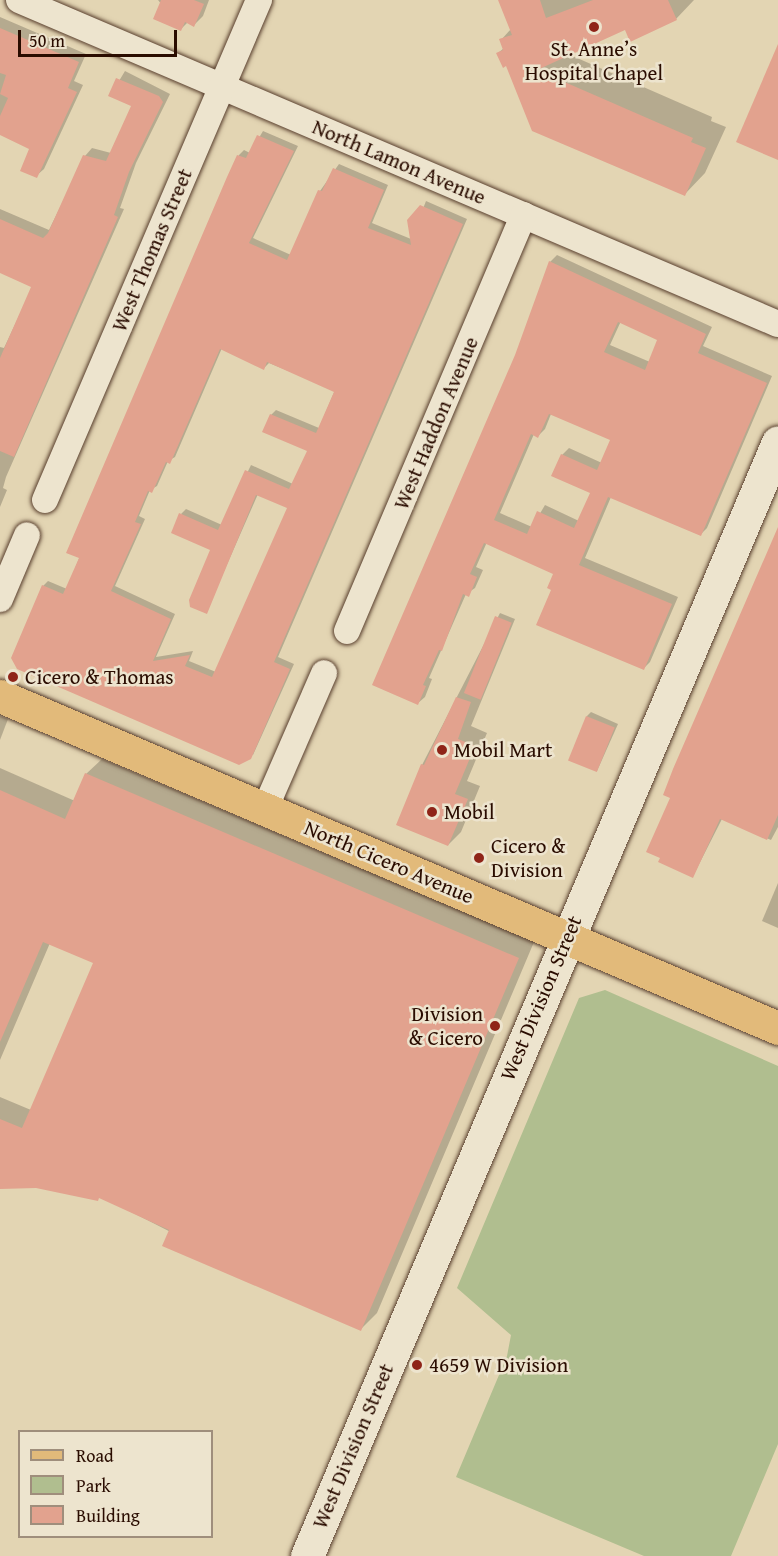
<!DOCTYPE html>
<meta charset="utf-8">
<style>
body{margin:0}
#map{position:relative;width:778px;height:1556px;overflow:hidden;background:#e3d5b3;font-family:"Gentium Book Plus",serif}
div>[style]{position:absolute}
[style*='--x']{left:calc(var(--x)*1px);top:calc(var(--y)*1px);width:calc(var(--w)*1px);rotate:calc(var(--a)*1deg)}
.green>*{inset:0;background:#b0be8f}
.shadow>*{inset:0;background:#0003}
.building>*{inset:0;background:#e2a28e;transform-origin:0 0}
.roads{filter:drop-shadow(0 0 2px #583e2d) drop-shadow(0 0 2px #583e2d)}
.minor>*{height:26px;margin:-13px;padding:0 13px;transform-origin:13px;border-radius:13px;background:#ede4ce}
.secondary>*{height:33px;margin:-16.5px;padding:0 16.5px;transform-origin:16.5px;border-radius:16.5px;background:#ede4ce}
.primary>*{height:33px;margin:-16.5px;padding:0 16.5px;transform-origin:16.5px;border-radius:16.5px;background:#e2ba7a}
.dots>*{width:16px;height:16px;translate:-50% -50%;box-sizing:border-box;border:3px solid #ede4ce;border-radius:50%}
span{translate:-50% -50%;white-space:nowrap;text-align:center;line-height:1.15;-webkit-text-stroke:5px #ede4ce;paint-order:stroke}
.poi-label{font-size:21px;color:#2a0c00}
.left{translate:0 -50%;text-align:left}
.right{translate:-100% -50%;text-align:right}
.street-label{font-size:21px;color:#2a0c00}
.legend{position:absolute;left:18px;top:1430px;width:195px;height:108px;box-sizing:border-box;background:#ede4ce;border:2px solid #9f8e7c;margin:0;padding:8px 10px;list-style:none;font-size:18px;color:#2a0c00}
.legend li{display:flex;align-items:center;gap:12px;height:30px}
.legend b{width:30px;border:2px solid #9f8e7c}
.scale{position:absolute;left:18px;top:30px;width:159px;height:27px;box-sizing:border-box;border:3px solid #2a0c00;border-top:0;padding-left:8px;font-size:18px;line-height:21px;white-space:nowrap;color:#2a0c00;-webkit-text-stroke:4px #ede4ce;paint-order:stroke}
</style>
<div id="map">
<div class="green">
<div style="clip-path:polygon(605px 990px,778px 1066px,778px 1444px,731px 1556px,644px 1556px,456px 1477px,507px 1356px,511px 1335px,457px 1288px,579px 998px)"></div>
</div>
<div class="shadow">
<div style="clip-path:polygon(158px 0,209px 0,203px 16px,194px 25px,188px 22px,181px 29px)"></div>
<div style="clip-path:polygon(499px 0,694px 0,676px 19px,626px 28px,568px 54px,712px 117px,711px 121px,726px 127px,705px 173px,685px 194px,507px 65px,498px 53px,504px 48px,501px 40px,511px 29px)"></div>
<div style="clip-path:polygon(0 17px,86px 54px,74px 81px,83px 85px,44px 169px,36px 176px,31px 148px,0 134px)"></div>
<div style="clip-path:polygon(125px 71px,170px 94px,136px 163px,120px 208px,124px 209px,6px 477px,3px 488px,7px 490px,0 507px,0 347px,4px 348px,33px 286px,0 272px,0 209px,49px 230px,85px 156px,92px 148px,111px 153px,133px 105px,110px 96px)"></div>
<div style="clip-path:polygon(evenodd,263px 131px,298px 146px,253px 238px,291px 255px,320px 191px,339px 164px,388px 185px,372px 223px,411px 239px,426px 201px,467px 219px,278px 657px,294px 664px,253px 755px,43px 586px,48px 581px,67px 589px,229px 177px,239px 155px,244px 150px,250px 153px,263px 131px,222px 348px,264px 368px,269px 363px,335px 390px,319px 428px,276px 410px,271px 415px,309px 450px,293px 484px,251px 465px,222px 525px,186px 509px,181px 514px,212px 550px,206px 612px,258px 494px,289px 507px,216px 672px,189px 661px,193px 651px,156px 657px,175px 614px,115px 586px,145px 519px,139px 516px,150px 490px,157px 486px,168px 461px,175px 457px,222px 348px)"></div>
<div style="clip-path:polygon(evenodd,557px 255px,712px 327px,703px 346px,772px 376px,707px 528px,700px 535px,611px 497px,585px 558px,678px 597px,650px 662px,644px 668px,553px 590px,555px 574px,487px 542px,476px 567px,483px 570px,475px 588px,466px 594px,429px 678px,432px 679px,425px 697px,418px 703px,374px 684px,517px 356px,550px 262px,557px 255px,621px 321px,659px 339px,650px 362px,610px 345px,621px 321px,557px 255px,551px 414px,612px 439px,602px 463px,569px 448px,562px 455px,592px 492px,579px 521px,545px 505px,532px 527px,500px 513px,534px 434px,538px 436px,545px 429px,551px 414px)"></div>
<div style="clip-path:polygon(778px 530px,778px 827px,771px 840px,722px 819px,693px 876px,672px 797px)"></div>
<div style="clip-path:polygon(500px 613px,515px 619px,471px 726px,487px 733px,467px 781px,480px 786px,461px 832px,448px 845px,422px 765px)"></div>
<div style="clip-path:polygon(591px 712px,618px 724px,597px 771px,587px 716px)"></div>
<div style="clip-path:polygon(0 716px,8px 719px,0 740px)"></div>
<div style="clip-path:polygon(102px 759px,534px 942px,377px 1313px,361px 1329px,100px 1196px,36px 1186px,0 1186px,0 1097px,31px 1110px,95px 963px,50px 943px,0 1060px,0 768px,75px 801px,86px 774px)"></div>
<div style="clip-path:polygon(778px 883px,778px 928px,762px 921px)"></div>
</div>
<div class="building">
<div style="clip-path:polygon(161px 0,194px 0,204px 4px,194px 27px,185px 22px,181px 31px,153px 19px)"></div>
<div style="clip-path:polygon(498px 0,540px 0,546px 18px,593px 0,668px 0,677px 20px,630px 42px,625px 30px,537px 70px,693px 138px,691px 142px,706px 148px,685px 196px,532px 131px,506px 66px,503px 68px,496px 53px,503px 50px,499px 39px,512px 35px)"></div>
<div style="clip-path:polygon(0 28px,79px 62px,68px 88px,77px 92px,37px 178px,20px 171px,29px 149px,0 135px,0 116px,8px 98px,0 94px,6px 75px,0 73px)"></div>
<div style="clip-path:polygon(778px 44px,778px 160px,736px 142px)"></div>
<div style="clip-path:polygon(116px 78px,159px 96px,163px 102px,129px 172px,114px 215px,118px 217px,14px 457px,0 451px,0 358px,31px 287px,0 273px,0 219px,43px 238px,48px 233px,83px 155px,106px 161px,131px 106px,108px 96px)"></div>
<div style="clip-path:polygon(evenodd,257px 135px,294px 151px,249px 243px,287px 260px,318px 190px,322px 191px,333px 168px,384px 190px,368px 228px,411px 245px,407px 220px,420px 205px,463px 224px,274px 662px,290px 669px,251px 759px,239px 765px,17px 669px,11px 658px,42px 585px,63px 594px,79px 558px,66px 553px,78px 525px,227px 177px,237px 155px,246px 158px,257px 135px,220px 349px,264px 370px,267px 362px,334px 392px,316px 433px,270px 414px,262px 432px,307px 451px,289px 489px,245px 470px,218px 530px,179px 513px,171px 533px,210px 550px,189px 600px,190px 607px,207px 614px,256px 495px,287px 508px,212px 677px,185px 666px,190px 655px,153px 661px,171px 619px,111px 591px,141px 524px,135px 522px,148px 491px,152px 493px,166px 462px,170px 464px,220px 349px)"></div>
<div style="clip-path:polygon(evenodd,549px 261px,706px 334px,698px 353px,767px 383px,701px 536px,608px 497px,579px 565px,672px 604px,644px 670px,536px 625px,551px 590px,547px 588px,553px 574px,484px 543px,470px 574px,477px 577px,469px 597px,463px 594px,442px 651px,439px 650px,423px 685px,426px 686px,418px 705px,372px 685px,515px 355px,549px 261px,618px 322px,657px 340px,645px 370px,604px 352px,618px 322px,549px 261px,549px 414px,610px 440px,597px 470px,561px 454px,551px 476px,590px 493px,574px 528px,537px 511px,527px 534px,494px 520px,531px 434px,538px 438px,549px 414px)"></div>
<div style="clip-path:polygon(778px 527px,778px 815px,767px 840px,720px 819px,693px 878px,658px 862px,660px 858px,646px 852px,670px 798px,663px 795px,673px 769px)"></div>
<div style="left:495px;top:616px;width:18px;height:83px;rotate:22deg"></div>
<div style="clip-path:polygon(456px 697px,471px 702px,458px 739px,475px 746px,455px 794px,468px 799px,448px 846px,396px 825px,421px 764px,424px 765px)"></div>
<div style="left:586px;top:716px;width:31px;height:48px;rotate:22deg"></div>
<div style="clip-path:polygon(85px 773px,519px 958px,361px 1331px,162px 1246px,169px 1230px,99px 1198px,98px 1201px,36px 1188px,0 1189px,0 1119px,22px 1128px,93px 963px,43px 942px,0 1042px,0 790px,65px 819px)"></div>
</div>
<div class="roads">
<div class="minor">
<div style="--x:19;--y:0;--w:825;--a:23.12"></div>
<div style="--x:45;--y:500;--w:544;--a:-66.83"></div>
<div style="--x:0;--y:599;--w:69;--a:-67.1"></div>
<div style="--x:347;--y:631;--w:452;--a:-67"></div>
<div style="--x:265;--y:809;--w:148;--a:-66.5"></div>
</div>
<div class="secondary">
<div style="--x:307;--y:1556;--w:1209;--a:-67.08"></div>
</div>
<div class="primary">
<div style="--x:0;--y:696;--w:846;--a:23.11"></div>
</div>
</div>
<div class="dots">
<div style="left:594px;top:27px;background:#8f2418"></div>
<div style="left:13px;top:677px;background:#8f2418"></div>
<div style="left:442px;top:750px;background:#8f2418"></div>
<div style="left:432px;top:812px;background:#8f2418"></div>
<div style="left:479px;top:858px;background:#8f2418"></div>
<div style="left:495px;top:1026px;background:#8f2418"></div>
<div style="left:417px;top:1365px;background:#8f2418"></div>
</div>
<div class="poi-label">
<span style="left:594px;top:61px">St. Anne’s<br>Hospital Chapel</span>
<span class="left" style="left:25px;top:677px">Cicero &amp; Thomas</span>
<span class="left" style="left:454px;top:750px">Mobil Mart</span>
<span class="left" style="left:444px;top:812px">Mobil</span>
<span class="left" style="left:491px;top:858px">Cicero &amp;<br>Division</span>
<span class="right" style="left:483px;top:1026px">Division<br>&amp; Cicero</span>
<span class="left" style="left:429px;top:1365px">4659 W Division</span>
</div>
<div class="street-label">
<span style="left:399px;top:162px;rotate:23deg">North Lamon Avenue</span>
<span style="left:152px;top:250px;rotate:-67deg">West Thomas Street</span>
<span style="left:436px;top:423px;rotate:-67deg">West Haddon Avenue</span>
<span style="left:389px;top:862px;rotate:23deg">North Cicero Avenue</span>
<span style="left:541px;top:998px;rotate:-67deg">West Division Street</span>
<span style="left:353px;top:1446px;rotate:-67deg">West Division Street</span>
</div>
<ul class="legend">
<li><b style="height:8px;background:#e2ba7a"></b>Road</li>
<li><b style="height:16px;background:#b0be8f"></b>Park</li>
<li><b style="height:16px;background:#e2a28e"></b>Building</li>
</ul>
<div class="scale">50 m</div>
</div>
